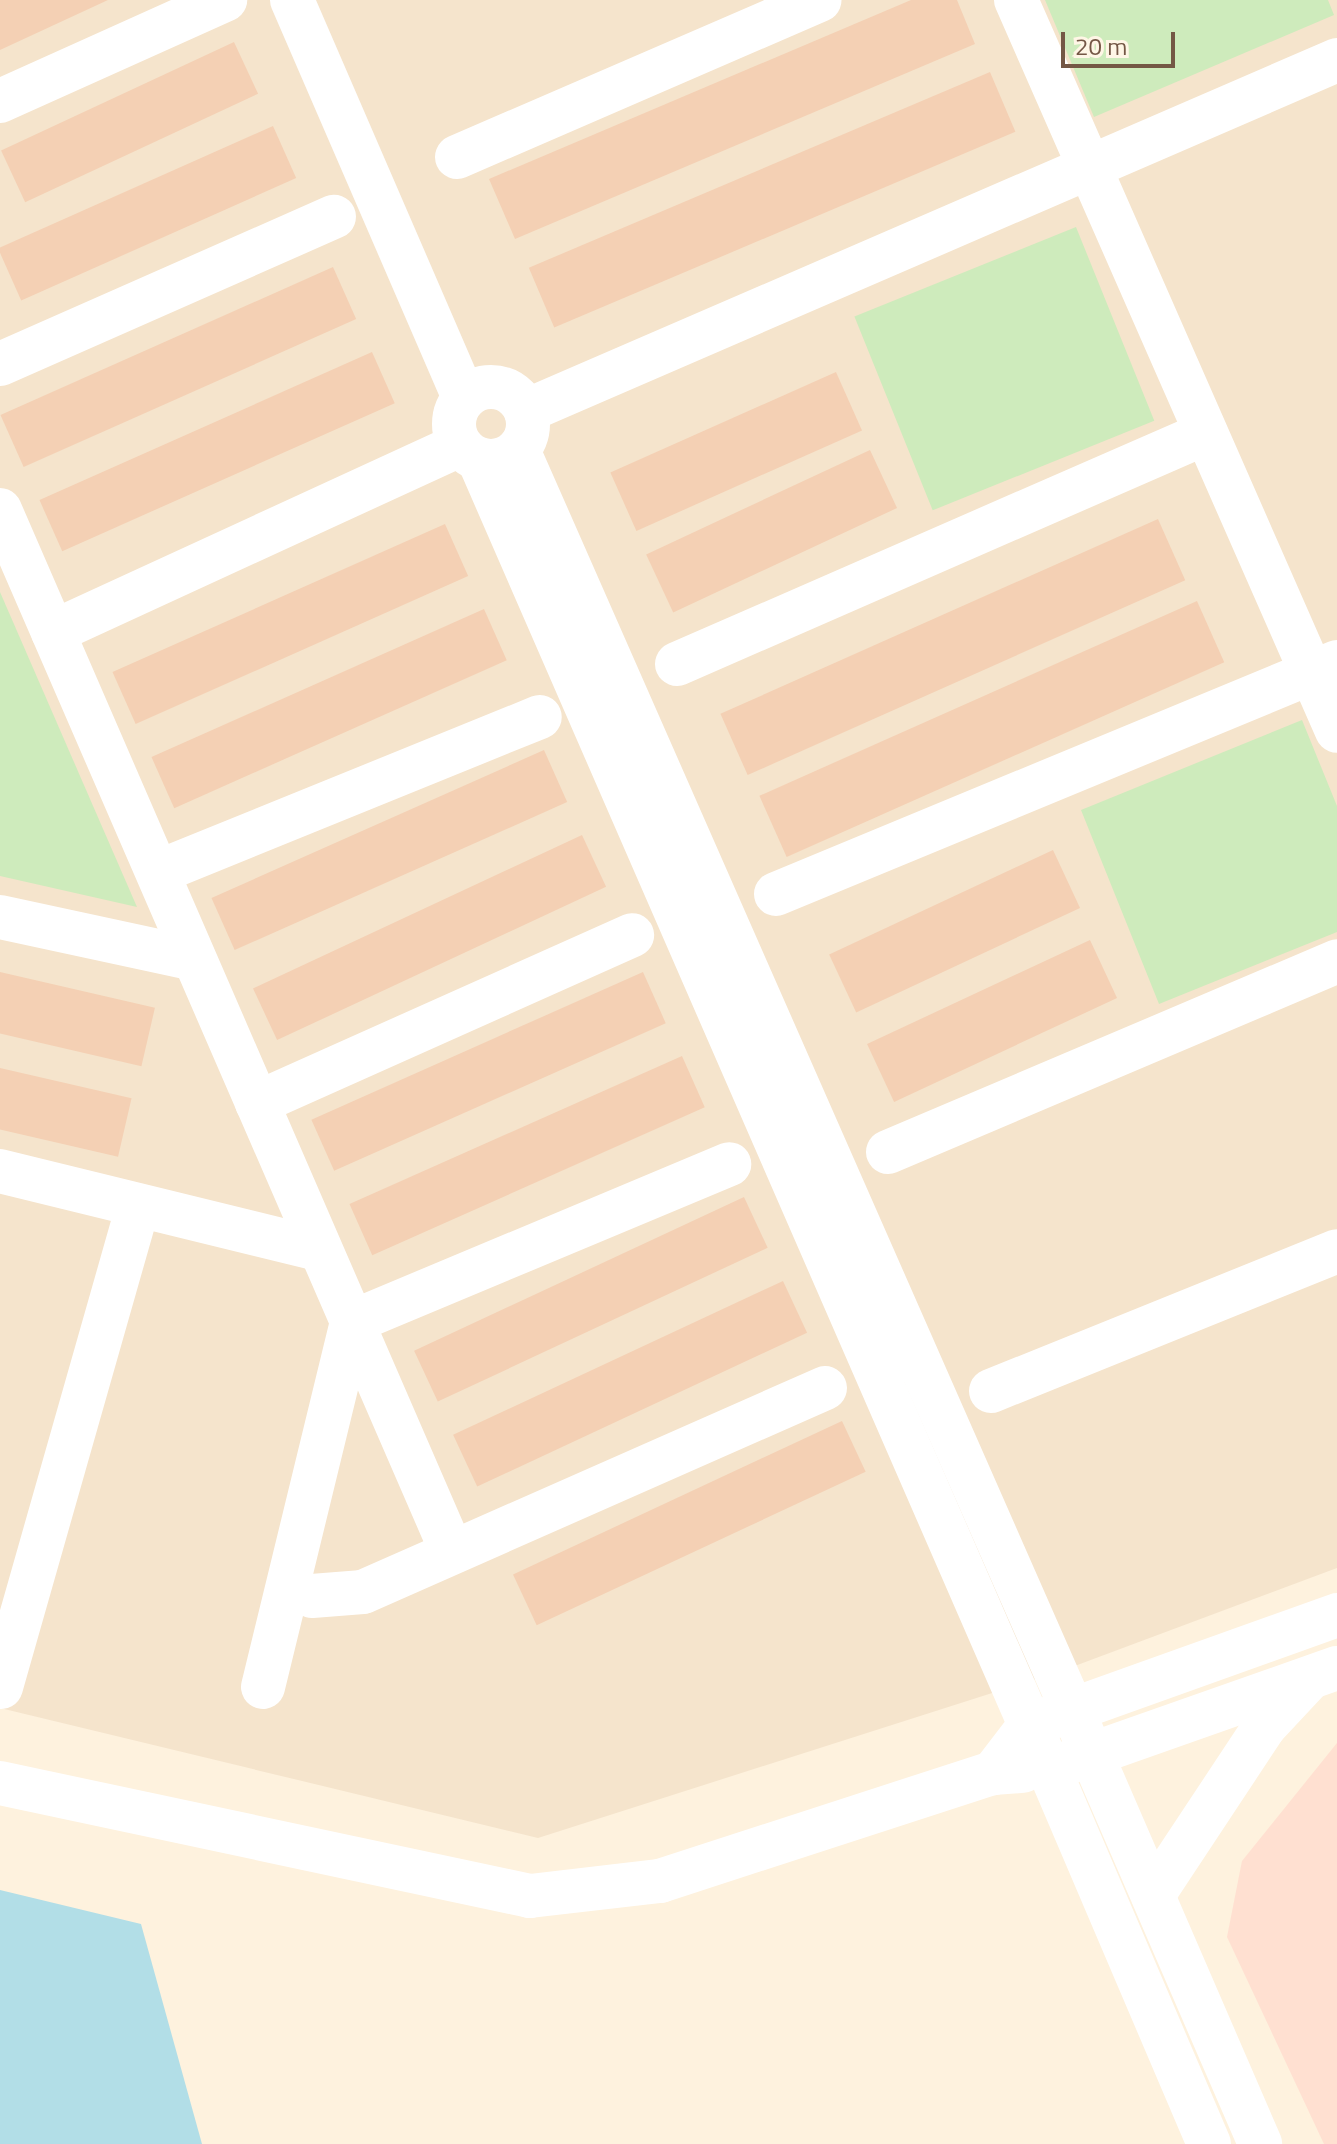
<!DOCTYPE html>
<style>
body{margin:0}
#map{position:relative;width:1337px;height:2144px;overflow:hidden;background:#fef2de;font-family:"Titillium Web",sans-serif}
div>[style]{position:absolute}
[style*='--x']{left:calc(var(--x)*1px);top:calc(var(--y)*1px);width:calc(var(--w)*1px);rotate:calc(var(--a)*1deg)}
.residential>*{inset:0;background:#f5e4cc}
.commercial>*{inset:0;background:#ffe0d1}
.green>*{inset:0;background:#ceebbc;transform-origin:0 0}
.water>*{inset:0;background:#b2dee7}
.building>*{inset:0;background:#f4d0b4;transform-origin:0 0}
.minor>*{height:44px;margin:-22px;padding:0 22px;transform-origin:22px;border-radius:22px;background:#fff}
.tertiary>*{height:44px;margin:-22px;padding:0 22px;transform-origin:22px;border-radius:22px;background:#fff}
.tertiary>.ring{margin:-22px;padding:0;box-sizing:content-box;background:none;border:44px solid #fff;border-radius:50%}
.secondary>*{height:44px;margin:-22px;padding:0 22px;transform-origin:22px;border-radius:22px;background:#fff}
span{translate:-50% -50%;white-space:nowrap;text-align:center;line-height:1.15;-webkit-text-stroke:8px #fff6e6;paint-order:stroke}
.scale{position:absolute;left:1061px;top:32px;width:114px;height:36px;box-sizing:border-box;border:4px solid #745745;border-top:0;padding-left:10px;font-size:24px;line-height:28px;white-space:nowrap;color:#745745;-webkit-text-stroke:6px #fff6e6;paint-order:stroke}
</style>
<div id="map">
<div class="residential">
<div style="clip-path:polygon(0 0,1337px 0,1337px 1568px,1064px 1670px,538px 1838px,0 1708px)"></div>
</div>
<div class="commercial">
<div style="clip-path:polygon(1337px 1743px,1337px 2144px,1324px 2144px,1227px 1937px,1242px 1861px)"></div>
</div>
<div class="green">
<div style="clip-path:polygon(1045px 0,1328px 0,1334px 15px,1094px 117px)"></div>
<div style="left:1076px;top:227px;width:209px;height:239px;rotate:68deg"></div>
<div style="clip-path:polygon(0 592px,137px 907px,0 876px)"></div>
<div style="clip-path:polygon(1302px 720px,1337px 806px,1337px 932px,1159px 1004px,1081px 810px)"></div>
</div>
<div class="water">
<div style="clip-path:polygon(0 1890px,141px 1924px,202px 2144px,0 2144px)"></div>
</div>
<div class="building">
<div style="clip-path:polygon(0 0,108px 0,0 50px)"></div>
<div style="clip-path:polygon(911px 0,957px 0,975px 44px,515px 239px,489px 179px)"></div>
<div style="left:234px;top:42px;width:57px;height:257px;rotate:65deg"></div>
<div style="left:990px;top:72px;width:65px;height:501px;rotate:67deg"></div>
<div style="left:273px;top:126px;width:57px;height:301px;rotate:66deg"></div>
<div style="left:333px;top:267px;width:57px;height:364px;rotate:66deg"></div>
<div style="left:372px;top:352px;width:56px;height:364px;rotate:66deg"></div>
<div style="left:836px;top:372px;width:64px;height:247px;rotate:66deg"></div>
<div style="left:870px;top:450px;width:64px;height:247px;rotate:65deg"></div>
<div style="left:1158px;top:519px;width:67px;height:479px;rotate:66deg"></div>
<div style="left:445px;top:524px;width:57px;height:364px;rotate:66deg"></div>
<div style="left:1197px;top:601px;width:67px;height:479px;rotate:66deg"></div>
<div style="left:484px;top:609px;width:56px;height:364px;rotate:66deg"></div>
<div style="left:544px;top:750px;width:57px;height:364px;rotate:66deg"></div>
<div style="left:582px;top:835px;width:57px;height:363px;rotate:65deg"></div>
<div style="left:1053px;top:850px;width:64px;height:247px;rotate:65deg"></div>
<div style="left:1090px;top:940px;width:64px;height:246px;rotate:65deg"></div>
<div style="left:0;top:972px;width:159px;height:60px;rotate:13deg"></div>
<div style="left:643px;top:972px;width:56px;height:363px;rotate:66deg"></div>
<div style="left:682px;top:1056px;width:56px;height:364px;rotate:66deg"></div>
<div style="left:0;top:1068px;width:135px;height:60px;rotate:13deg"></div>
<div style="left:744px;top:1197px;width:56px;height:364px;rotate:65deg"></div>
<div style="left:783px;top:1281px;width:57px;height:364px;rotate:65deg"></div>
<div style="left:842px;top:1421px;width:56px;height:363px;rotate:65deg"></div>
</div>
<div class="minor">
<div style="--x:1016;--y:0;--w:798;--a:66.29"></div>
<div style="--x:0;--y:101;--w:247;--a:-24.2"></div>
<div style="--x:457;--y:157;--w:395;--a:-23.4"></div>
<div style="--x:0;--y:364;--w:365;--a:-23.8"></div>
<div style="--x:526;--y:411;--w:884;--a:-23.4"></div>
<div style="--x:0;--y:510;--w:1136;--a:66.55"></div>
<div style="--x:53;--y:632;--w:447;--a:-24.7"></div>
<div style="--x:677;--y:664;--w:577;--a:-23.59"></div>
<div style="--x:158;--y:872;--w:412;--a:-22.1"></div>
<div style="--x:776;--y:894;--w:607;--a:-22.47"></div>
<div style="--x:0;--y:917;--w:198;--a:12.2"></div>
<div style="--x:257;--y:1103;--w:411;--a:-24.1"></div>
<div style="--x:888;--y:1152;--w:488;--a:-23"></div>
<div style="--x:0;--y:1171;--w:327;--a:13.8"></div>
<div style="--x:991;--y:1391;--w:373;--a:-22"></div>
<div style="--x:312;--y:1596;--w:51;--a:-4.5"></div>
<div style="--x:363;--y:1592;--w:505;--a:-23.82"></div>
<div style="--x:1;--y:1687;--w:500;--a:-74.1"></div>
<div style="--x:263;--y:1687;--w:376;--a:-76.3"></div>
<div style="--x:352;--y:1322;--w:409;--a:-22.7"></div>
</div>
<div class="tertiary">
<div style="--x:292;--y:0;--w:433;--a:66.6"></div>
<div class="ring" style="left:454px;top:387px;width:30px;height:30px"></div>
<div style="--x:518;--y:450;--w:1375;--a:66.25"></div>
<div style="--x:479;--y:460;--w:1380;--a:66.46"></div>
<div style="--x:1030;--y:1725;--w:61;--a:127.6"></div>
<div style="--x:0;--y:1783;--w:542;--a:12.04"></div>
<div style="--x:530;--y:1896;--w:131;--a:-6.6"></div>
<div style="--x:660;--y:1881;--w:350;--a:-18"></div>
<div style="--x:993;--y:1773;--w:30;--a:-4"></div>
</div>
<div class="secondary">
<div style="--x:1072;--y:1709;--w:474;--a:66.6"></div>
<div style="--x:1064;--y:1764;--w:289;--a:-19.4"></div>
<div style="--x:1153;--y:1895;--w:201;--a:-56.5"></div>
<div style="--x:1264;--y:1727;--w:62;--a:-47"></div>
<div style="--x:1209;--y:2144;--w:456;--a:-113.1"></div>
<div style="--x:1030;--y:1725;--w:326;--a:-19.7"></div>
</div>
<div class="scale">20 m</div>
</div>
